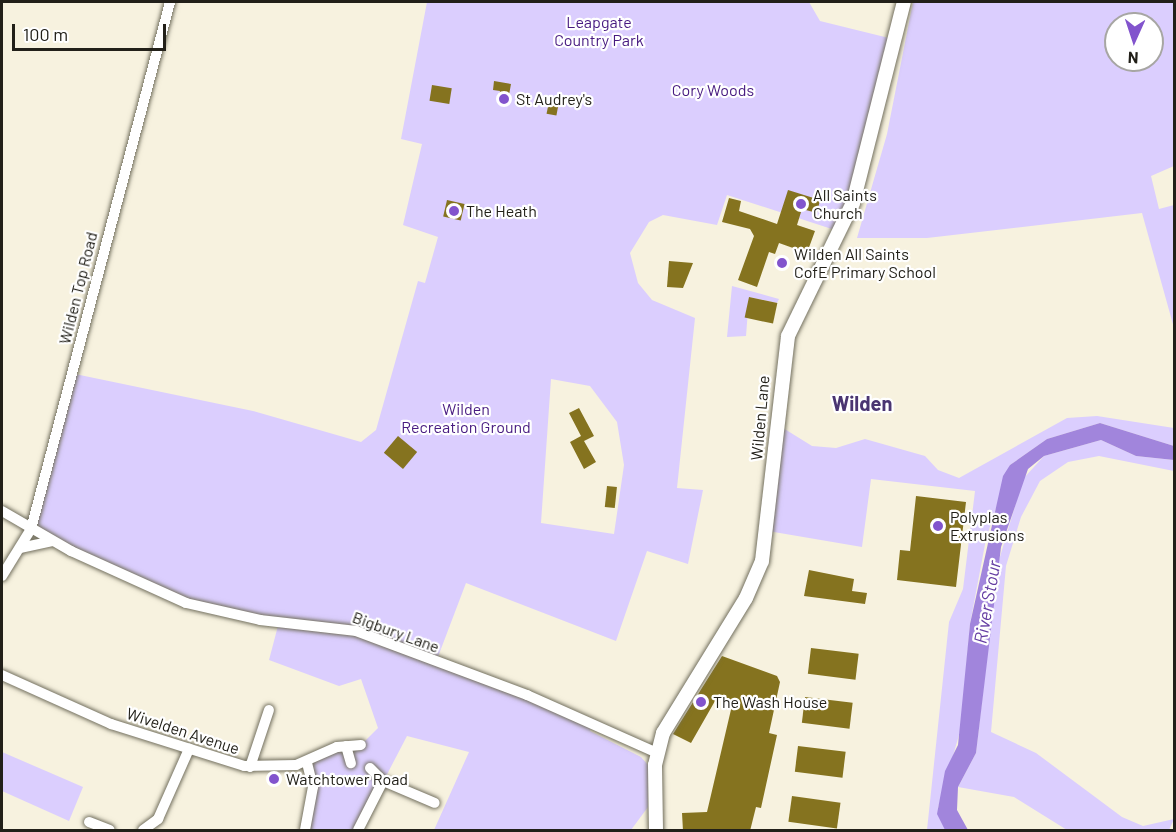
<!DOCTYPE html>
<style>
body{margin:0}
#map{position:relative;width:1176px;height:832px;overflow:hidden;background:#f7f2df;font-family:Barlow,sans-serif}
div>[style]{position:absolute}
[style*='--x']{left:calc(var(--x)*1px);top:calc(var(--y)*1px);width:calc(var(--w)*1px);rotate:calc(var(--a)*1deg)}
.green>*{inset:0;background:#dbcefe}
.water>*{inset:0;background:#a185dc}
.building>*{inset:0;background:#85731f;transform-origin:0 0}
.roads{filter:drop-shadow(0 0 2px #73705f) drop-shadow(0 0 2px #73705f)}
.street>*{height:10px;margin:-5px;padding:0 5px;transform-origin:5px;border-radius:5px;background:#fff}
.secondary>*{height:14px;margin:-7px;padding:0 7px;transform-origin:7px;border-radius:7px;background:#fff}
.dots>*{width:16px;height:16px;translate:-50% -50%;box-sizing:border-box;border:3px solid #fff;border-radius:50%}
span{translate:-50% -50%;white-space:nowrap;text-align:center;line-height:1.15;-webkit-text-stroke:4.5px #fff;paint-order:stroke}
.park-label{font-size:16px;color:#471a80}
.poi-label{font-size:16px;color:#222019}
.left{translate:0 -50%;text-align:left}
.street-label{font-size:16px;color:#222019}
.water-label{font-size:18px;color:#643ca2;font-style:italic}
.quarter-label{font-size:20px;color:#4a3571;font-weight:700}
.frame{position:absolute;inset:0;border:3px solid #222019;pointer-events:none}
.north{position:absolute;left:1104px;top:12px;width:60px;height:60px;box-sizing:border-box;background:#fff;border:2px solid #a7a6a3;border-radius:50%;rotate:183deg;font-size:16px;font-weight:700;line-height:24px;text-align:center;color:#222019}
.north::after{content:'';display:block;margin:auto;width:21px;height:27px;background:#8254cd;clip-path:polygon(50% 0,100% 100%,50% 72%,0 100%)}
.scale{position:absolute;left:12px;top:24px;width:154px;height:27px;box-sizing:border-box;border:3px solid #222019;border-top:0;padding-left:8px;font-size:18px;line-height:21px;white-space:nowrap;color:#222019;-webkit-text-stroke:4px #fff;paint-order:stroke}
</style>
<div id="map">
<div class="green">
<div style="clip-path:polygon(evenodd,427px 2px,809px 2px,820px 21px,897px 40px,841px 232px,727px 195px,717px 225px,663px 215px,649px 222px,630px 253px,638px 283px,652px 300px,695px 318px,677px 488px,703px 490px,688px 564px,647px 551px,616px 641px,466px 583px,436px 662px,591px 724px,590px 731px,641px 757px,648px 765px,648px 807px,631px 830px,434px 830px,469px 752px,407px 736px,358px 830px,305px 830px,310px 812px,307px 763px,337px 747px,361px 745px,378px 728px,361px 679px,339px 686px,269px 660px,279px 622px,214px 611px,31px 529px,75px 374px,253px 411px,361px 442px,376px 430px,418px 281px,425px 283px,438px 237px,403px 225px,422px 144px,401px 139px,427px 2px,551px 379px,590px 386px,617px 422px,624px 465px,614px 534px,541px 523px,551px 379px)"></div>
<div style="clip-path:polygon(evenodd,913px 2px,1174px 2px,1174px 166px,1151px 176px,1159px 209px,1174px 205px,1174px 328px,1142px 213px,927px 238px,857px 238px,887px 134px,913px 2px,1116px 24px,1152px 24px,1152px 60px,1116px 60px,1116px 24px)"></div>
<div style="clip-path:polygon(732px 286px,779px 299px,777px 303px,749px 297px,746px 336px,727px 337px)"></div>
<div style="clip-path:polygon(1097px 416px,1174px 428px,1174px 446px,1100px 423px,1047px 439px,1010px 465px,986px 539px,970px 624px,961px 728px,938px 808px,945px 830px,927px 830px,949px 622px,963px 589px,975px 491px,871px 479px,862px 547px,768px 531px,775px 423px,812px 446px,836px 448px,865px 439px,925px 456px,938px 470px,959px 478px,1067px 418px)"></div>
<div style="clip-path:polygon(1101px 440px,1136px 456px,1174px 460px,1174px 471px,1099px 456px,1068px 462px,1040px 481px,1021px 517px,1006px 566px,991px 732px,1036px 753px,1122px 817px,1143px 826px,1174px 819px,1169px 830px,1067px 830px,1014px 797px,958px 787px,976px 753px,997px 567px,1023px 479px,1044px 456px)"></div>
<div style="clip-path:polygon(2px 752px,83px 787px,69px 821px,2px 791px)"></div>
</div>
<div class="water">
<div style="clip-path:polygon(1100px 423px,1174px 446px,1174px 460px,1136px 456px,1101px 440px,1044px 456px,1028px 469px,1001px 547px,976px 753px,958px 787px,957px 810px,968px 830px,945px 830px,937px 814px,945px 771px,958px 745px,970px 624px,1003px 476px,1010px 465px,1047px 439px)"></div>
</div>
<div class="building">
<div style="clip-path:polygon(494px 81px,511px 84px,507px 106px,498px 104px,500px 91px,493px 90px)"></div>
<div style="left:432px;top:85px;width:20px;height:16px;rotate:9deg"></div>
<div style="left:550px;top:96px;width:10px;height:18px;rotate:11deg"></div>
<div style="clip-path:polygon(788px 190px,820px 200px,817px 213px,802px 209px,797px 225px,815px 231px,807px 253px,779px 243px,775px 254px,769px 252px,757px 287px,738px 280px,754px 236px,750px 229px,722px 222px,729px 198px,741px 201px,739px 211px,777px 224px)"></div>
<div style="left:447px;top:200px;width:18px;height:17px;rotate:13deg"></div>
<div style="clip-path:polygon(669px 261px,693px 263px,683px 288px,667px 287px)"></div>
<div style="left:749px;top:297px;width:29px;height:21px;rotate:12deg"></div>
<div style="clip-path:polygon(579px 408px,594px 436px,584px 441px,596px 462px,584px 469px,570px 442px,581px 436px,569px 413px)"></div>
<div style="left:398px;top:436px;width:25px;height:22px;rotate:40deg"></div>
<div style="left:607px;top:486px;width:10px;height:21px;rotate:6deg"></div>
<div style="clip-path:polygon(916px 496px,966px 502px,956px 587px,897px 580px,900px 550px,910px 551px)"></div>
<div style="clip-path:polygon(809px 570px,854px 579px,852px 591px,867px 593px,865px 604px,804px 596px)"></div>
<div style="left:811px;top:648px;width:48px;height:26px;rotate:7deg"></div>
<div style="clip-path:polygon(722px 656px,777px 676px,780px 682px,769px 733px,777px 735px,761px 808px,756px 807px,750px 831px,683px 831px,682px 813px,707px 812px,733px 701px,719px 694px,691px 743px,673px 734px)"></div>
<div style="left:805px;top:697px;width:48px;height:26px;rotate:7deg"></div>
<div style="left:798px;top:746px;width:48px;height:26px;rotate:7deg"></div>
<div style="left:792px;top:796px;width:49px;height:26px;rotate:8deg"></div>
</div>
<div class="roads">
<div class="street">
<div style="--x:2;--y:511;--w:80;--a:30.1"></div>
<div style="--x:71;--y:551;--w:126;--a:24.3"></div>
<div style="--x:186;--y:603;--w:76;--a:12.9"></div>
<div style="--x:260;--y:620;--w:97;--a:6.5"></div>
<div style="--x:356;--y:631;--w:183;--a:20.5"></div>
<div style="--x:527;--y:695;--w:142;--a:24"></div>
<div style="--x:20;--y:548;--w:33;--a:-12"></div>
<div style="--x:2;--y:576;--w:55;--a:-58.3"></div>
<div style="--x:31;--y:529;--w:545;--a:-75.22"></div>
<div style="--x:2;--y:675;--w:120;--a:24.2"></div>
<div style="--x:111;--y:724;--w:139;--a:17.5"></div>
<div style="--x:244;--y:766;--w:52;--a:-1.1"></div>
<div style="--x:296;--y:765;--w:45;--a:-23.7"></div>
<div style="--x:337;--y:747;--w:24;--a:-5"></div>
<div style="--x:346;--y:746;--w:18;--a:74"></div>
<div style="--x:250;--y:767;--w:60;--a:-71.6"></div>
<div style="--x:370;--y:768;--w:18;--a:45"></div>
<div style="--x:89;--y:822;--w:22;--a:21"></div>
<div style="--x:143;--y:830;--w:19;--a:-36"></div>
<div style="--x:158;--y:819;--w:77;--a:-66.1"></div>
<div style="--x:305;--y:830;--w:44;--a:-79.5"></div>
<div style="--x:313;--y:787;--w:25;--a:-104"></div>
<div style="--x:358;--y:830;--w:55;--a:-63"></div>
<div style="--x:383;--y:781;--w:56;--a:22.9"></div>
</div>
<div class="secondary">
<div style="--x:656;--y:830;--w:65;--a:-90.9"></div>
<div style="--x:655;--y:765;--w:33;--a:-76"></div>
<div style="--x:663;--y:733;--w:158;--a:-58.4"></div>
<div style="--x:746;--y:598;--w:40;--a:-66.6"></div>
<div style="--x:762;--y:561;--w:226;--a:-83.4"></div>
<div style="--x:788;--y:336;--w:148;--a:-64"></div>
<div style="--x:853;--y:203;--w:207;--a:-75.8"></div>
</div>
</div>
<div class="dots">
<div style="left:504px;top:99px;background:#8254cd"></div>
<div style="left:801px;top:204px;background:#8254cd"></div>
<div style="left:454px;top:211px;background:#8254cd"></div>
<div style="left:782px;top:263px;background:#8254cd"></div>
<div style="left:938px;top:526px;background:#8254cd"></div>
<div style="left:701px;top:702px;background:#8254cd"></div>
<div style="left:274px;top:779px;background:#8254cd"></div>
</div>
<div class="park-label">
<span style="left:599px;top:31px">Leapgate<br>Country Park</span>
<span style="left:713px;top:90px">Cory Woods</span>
<span style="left:466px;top:418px">Wilden<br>Recreation Ground</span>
</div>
<div class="poi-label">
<span class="left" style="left:516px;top:99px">St Audrey's</span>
<span class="left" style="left:813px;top:204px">All Saints<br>Church</span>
<span class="left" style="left:466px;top:211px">The Heath</span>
<span class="left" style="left:794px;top:263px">Wilden All Saints<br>CofE Primary School</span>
<span class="left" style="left:950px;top:526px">Polyplas<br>Extrusions</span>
<span class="left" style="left:713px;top:702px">The Wash House</span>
<span class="left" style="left:286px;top:779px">Watchtower Road</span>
</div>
<div class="street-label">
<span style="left:78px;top:288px;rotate:-76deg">Wilden Top Road</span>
<span style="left:760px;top:418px;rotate:-85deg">Wilden Lane</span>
<span style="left:396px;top:632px;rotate:20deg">Bigbury Lane</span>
<span style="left:183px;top:731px;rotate:18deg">Wivelden Avenue</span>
</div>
<div class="water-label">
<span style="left:987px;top:602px;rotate:-80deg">River Stour</span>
</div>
<div class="quarter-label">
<span style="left:862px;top:403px">Wilden</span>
</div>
<div class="frame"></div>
<div class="north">N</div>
<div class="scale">100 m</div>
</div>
